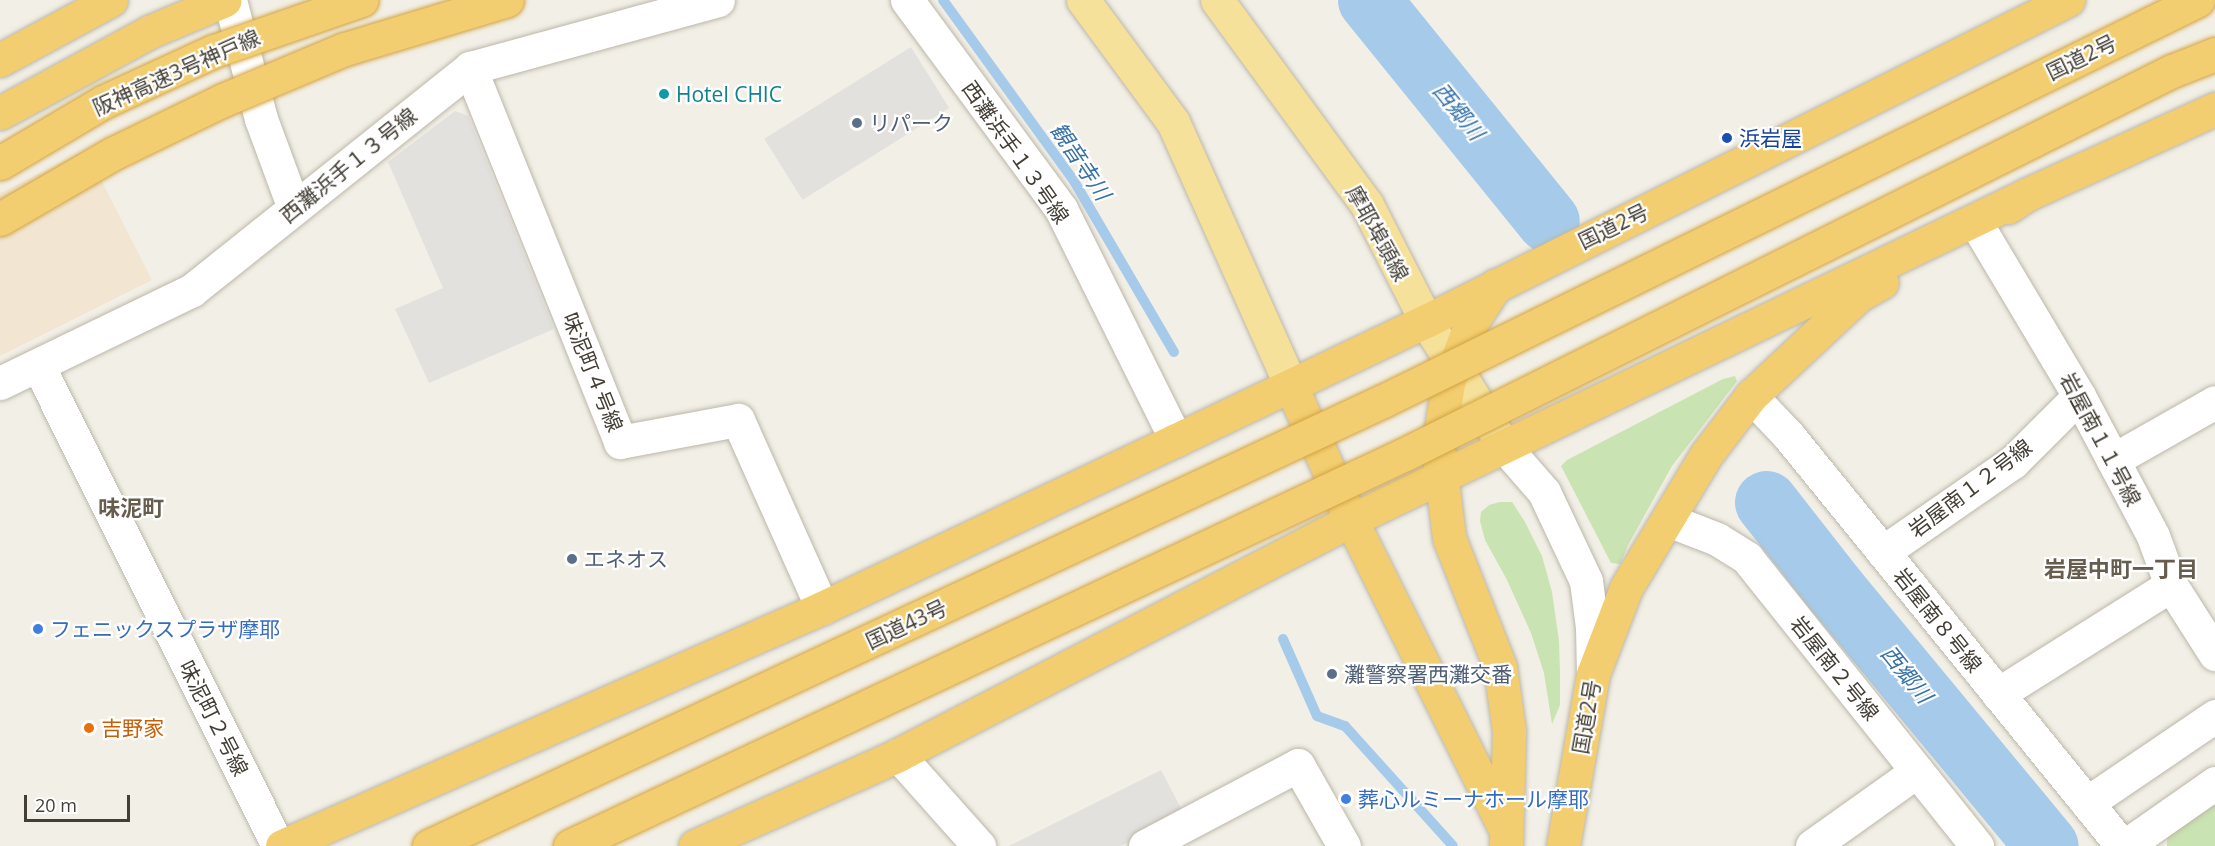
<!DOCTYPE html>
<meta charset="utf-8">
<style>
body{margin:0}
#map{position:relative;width:2215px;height:846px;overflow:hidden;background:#f2efe6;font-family:"Open Sans","Noto Sans JP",sans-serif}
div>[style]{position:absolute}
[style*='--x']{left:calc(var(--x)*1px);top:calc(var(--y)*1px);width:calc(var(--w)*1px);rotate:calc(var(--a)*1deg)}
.commercial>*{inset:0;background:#f2e6d2}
.green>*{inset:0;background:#cae3b2}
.parking>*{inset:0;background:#e3e1de;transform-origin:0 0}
.stream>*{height:10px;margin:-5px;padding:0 5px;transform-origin:5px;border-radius:5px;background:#a6cbea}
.river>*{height:63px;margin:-31.5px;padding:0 31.5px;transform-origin:31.5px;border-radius:31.5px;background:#a6cbea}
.roads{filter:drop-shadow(0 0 2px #bcb7a9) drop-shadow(0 0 2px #bcb7a9)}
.minor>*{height:33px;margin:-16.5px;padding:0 16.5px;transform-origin:16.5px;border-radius:16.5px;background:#fff}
.major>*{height:33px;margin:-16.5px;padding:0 16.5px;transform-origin:16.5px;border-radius:16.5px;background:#f6e19a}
.highway>*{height:33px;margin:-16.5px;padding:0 16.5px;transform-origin:16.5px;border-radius:16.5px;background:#f3ce70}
.bridges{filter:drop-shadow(0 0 2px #d1a341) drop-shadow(0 0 2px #d1a341)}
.highway-bridge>*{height:33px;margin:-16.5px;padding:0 16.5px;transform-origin:16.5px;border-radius:16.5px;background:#f3ce70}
.dots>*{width:16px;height:16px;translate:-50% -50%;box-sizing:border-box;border:3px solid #fff;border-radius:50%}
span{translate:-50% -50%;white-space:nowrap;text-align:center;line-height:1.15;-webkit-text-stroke:4.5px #fff;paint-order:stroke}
.street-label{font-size:21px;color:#443f36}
.culture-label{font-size:21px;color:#0d838f}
.left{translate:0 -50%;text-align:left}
.service-label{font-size:21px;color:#4e5e75}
.transit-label{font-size:21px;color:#164399}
.shop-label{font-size:21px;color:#366cbe}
.food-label{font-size:21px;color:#c56008}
.water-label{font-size:22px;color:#3772a7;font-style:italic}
.neighbourhood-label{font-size:22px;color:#665d4e;font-weight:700}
.scale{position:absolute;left:24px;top:795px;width:106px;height:27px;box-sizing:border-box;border:3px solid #443f36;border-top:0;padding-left:8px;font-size:18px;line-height:21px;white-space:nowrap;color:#443f36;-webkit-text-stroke:4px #fff;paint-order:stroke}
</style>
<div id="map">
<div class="commercial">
<div style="clip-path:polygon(86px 150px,152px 280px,0 356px,0 193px)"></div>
</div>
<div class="green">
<div style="clip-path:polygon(1735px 376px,1737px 381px,1672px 466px,1628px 545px,1622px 560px,1620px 564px,1611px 563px,1561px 466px,1567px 460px,1723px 379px)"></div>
<div style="clip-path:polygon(1500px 502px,1512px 502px,1525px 522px,1542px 556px,1552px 592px,1559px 641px,1560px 673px,1560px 705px,1552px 724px,1544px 673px,1531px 633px,1507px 580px,1485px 540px,1480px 521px,1481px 512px,1489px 505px)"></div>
<div style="clip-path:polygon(2215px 802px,2215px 846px,2167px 846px,2167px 835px)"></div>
</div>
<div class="parking">
<div style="left:911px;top:47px;width:72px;height:173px;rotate:58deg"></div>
<div style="clip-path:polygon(455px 111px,468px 116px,554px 329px,429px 383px,395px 309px,443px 288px,388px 162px)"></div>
<div style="clip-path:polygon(1161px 770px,1183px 812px,1121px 846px,1009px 846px)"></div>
</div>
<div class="stream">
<div style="--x:943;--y:0;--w:223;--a:54.1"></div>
<div style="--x:1074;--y:181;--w:198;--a:59.7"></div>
<div style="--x:1283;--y:639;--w:84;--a:66.2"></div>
<div style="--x:1317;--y:716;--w:30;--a:20"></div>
<div style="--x:1345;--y:726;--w:161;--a:48"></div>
</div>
<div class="river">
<div style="--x:1369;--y:0;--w:284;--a:51"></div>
<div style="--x:1766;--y:502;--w:112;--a:51.9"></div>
<div style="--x:1835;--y:590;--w:332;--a:50.4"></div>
</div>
<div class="roads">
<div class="minor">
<div style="--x:230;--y:0;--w:123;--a:75.4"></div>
<div style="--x:261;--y:119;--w:95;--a:69.7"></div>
<div style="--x:907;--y:0;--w:260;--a:53.6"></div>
<div style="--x:1061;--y:209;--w:258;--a:63.5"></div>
<div style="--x:470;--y:68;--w:403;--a:68.1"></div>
<div style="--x:620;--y:442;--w:120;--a:-10.6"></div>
<div style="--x:738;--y:420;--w:206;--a:65.9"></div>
<div style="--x:1979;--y:228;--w:196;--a:59.2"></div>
<div style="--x:2079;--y:396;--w:158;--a:62.1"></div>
<div style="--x:2153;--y:536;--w:52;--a:69.8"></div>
<div style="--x:2171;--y:585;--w:82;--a:57.5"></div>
<div style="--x:38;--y:365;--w:538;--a:63.48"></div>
<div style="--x:0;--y:383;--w:213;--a:-25.8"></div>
<div style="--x:192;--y:290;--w:356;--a:-38.6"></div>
<div style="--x:470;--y:68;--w:257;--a:-15.3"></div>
<div style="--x:1751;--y:396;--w:54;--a:46.5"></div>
<div style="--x:1788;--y:435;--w:530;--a:50.9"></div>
<div style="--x:1504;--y:446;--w:61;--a:49"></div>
<div style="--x:1544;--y:492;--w:98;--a:64.7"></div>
<div style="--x:1586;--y:581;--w:46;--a:82.6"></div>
<div style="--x:1592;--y:627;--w:47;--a:88.8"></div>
<div style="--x:2113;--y:460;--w:117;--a:-29.6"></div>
<div style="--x:1668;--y:520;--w:53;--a:21.2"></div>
<div style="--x:1717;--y:539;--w:36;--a:32"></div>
<div style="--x:1747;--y:558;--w:369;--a:51.4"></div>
<div style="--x:1883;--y:552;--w:158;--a:-34.7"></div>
<div style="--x:2013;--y:462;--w:93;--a:-45"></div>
<div style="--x:1998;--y:694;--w:204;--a:-32.2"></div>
<div style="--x:898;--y:755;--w:122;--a:48.3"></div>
<div style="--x:2087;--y:803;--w:155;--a:-34.2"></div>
<div style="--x:1145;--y:846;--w:173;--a:-27.9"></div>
<div style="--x:1298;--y:765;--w:93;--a:60.4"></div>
<div style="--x:1812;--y:846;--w:129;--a:-35.5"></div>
<div style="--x:2125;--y:846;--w:110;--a:-35"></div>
</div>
<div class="major">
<div style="--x:1083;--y:0;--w:152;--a:53.6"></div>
<div style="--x:1173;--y:122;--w:289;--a:65.9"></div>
<div style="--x:1217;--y:0;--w:254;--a:53.8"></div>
<div style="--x:1367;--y:205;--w:130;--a:63"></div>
<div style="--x:1426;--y:321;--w:147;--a:58"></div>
</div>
<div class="highway">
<div style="--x:0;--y:60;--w:126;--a:-28.4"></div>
<div style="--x:0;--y:113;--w:170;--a:-28.5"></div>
<div style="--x:149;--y:32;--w:82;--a:-22.8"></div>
<div style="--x:2008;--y:207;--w:22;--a:-34"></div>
<div style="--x:2026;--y:195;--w:208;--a:-24.5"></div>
<div style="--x:1496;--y:285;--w:45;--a:123.3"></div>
<div style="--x:1471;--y:323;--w:64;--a:111"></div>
<div style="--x:1448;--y:383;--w:66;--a:98.7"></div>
<div style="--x:1438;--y:448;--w:91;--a:83"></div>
<div style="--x:1449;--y:538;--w:139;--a:68.4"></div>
<div style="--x:1500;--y:667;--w:65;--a:82"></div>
<div style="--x:1509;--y:731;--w:115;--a:91.5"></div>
<div style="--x:1291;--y:386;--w:147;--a:65.9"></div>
<div style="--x:1351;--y:520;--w:343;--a:63.5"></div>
<div style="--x:282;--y:846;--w:590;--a:-23.79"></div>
<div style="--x:822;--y:608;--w:392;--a:-25.4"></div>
<div style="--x:1176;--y:440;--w:277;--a:-25.5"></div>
<div style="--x:1426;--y:321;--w:718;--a:-26.57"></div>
<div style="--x:695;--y:846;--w:222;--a:-24.1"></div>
<div style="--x:898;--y:755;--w:510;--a:-27.42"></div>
<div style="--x:1351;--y:520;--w:749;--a:-25.71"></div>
<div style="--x:1563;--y:846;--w:175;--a:-80.1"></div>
<div style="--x:1593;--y:674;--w:92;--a:-69"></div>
<div style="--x:1626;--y:588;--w:155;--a:-59"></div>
<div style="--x:1706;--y:455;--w:74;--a:-52.7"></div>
<div style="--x:1751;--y:396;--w:148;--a:-43.1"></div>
<div style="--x:1859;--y:295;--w:26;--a:-29"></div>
</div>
</div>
<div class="bridges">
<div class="highway-bridge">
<div style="--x:0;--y:163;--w:120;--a:-30.6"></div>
<div style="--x:103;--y:102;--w:122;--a:-24.7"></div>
<div style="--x:214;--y:51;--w:156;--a:-19.1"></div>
<div style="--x:0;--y:219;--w:132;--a:-30.1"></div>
<div style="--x:114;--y:153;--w:119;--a:-25.9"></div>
<div style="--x:221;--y:101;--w:134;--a:-22.8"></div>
<div style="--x:345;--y:49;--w:169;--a:-16.8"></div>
<div style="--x:429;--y:846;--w:1053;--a:-25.01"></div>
<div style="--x:1383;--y:401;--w:908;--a:-26.2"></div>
<div style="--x:570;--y:846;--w:922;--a:-25.15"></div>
<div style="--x:1405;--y:454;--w:857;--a:-26.54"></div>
<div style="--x:2172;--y:71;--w:46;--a:-21.6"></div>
</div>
</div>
<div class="dots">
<div style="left:664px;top:94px;background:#0f9aa8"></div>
<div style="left:857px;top:123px;background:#5c6f8a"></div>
<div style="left:1727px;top:138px;background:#1a4fb4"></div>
<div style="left:572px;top:559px;background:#5c6f8a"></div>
<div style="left:38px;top:629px;background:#3f7fe0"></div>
<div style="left:1332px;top:674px;background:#5c6f8a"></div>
<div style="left:89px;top:728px;background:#e8710a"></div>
<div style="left:1346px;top:799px;background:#3f7fe0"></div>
</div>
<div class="street-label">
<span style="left:2081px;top:57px;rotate:-26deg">国道2号</span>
<span style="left:176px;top:72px;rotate:-24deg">阪神高速3号神戸線</span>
<span style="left:1016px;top:152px;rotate:55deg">西灘浜手１３号線</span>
<span style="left:348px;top:165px;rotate:-39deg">西灘浜手１３号線</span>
<span style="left:1613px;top:226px;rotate:-26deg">国道2号</span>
<span style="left:1378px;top:233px;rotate:61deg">摩耶埠頭線</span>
<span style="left:593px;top:372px;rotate:68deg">味泥町４号線</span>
<span style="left:2101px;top:439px;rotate:62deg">岩屋南１１号線</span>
<span style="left:1970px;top:488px;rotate:-37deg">岩屋南１２号線</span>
<span style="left:1938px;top:620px;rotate:51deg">岩屋南８号線</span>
<span style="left:906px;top:624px;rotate:-25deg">国道43号</span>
<span style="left:1835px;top:668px;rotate:51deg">岩屋南２号線</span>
<span style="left:1586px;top:717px;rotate:-80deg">国道2号</span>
<span style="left:214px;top:718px;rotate:63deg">味泥町２号線</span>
</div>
<div class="culture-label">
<span class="left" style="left:676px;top:94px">Hotel CHIC</span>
</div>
<div class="service-label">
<span class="left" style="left:869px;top:123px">リパーク</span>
<span class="left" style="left:584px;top:559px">エネオス</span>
<span class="left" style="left:1344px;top:674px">灘警察署西灘交番</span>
</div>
<div class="transit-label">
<span class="left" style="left:1739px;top:138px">浜岩屋</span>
</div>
<div class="shop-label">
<span class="left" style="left:50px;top:629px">フェニックスプラザ摩耶</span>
<span class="left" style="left:1358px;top:799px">葬心ルミーナホール摩耶</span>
</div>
<div class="food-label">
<span class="left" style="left:101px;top:728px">吉野家</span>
</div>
<div class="water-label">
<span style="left:1459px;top:111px;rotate:51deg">西郷川</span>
<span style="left:1081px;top:161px;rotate:56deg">観音寺川</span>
<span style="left:1907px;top:674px;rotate:51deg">西郷川</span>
</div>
<div class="neighbourhood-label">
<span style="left:131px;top:508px">味泥町</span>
<span style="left:2121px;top:569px">岩屋中町一丁目</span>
</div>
<div class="scale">20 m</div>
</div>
